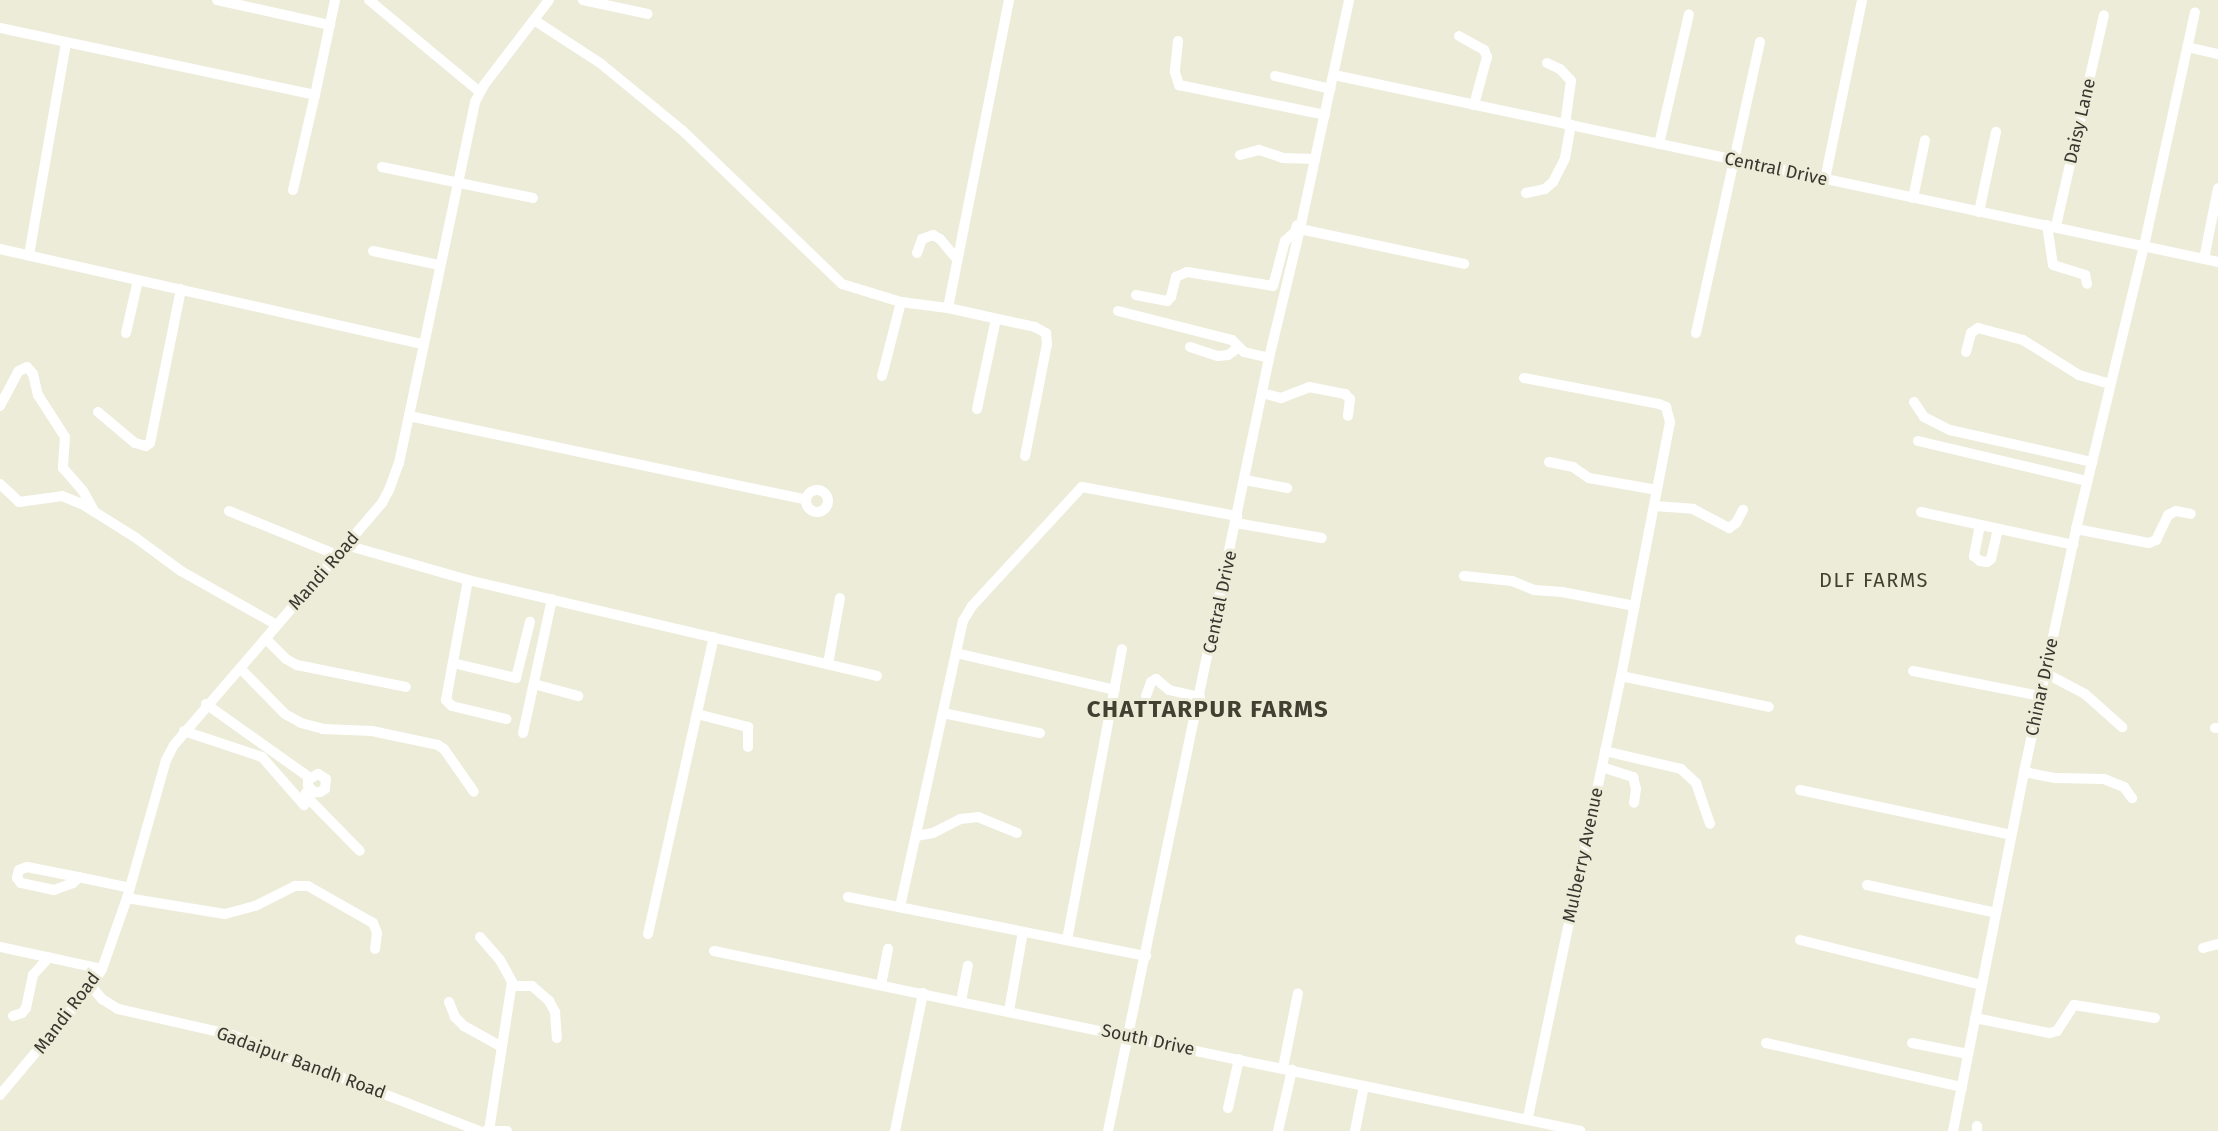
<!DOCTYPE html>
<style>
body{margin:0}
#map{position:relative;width:2218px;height:1131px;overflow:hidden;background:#edecd9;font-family:"Fira Sans",sans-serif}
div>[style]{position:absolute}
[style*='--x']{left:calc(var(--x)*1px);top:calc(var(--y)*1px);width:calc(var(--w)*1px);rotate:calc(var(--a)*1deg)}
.minor>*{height:10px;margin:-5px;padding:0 5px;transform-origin:5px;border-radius:5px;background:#fff}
.minor>.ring{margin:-5px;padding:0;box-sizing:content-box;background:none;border:10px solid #fff;border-radius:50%}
span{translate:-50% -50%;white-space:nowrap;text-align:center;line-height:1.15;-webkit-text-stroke:6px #edecd9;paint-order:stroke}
.street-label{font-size:18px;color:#37372f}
.neighbourhood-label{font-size:20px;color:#424031;letter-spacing:1.5px}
.district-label{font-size:24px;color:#424031;font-weight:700;letter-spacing:1.5px}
</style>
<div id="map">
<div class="minor">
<div style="--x:217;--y:0;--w:116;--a:12.5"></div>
<div style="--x:369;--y:0;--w:144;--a:39.7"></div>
<div style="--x:583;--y:0;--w:66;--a:12.2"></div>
<div style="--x:534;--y:20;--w:79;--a:33.1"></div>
<div style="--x:600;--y:63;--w:107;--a:39.3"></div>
<div style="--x:683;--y:131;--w:221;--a:43.9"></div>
<div style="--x:842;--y:284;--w:62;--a:17"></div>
<div style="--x:901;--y:302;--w:47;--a:7.3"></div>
<div style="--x:948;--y:308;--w:89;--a:12.3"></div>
<div style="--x:1035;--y:327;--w:13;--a:29"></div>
<div style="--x:1046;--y:333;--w:11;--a:85"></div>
<div style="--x:1047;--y:344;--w:114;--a:101.1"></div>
<div style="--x:0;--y:28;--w:322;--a:12"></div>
<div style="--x:315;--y:95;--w:97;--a:-78.1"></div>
<div style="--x:1459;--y:36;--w:29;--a:29"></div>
<div style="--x:1484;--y:50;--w:8;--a:67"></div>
<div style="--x:1487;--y:57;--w:50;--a:105.2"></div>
<div style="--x:1178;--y:41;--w:31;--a:96"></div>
<div style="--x:1175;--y:72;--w:14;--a:73"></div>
<div style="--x:1179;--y:85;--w:149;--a:11.6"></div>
<div style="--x:2187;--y:47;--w:32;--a:13"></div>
<div style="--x:1547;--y:63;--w:14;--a:25"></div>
<div style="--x:1560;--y:69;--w:16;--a:47"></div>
<div style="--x:1571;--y:81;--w:43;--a:97.9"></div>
<div style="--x:1334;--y:75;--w:904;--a:11.94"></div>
<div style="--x:1275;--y:76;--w:57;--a:13.1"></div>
<div style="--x:1659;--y:144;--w:133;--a:-77"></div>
<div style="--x:1240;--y:155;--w:20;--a:-15"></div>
<div style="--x:1259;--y:150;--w:25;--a:18"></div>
<div style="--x:1283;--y:158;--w:32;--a:2"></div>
<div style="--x:382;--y:167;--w:154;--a:11.6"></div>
<div style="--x:1825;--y:179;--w:183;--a:-78.3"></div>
<div style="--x:293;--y:190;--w:98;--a:-77"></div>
<div style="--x:1526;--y:193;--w:19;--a:-12"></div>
<div style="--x:1545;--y:189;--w:11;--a:-41"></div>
<div style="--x:1553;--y:182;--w:27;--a:-63"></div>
<div style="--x:1565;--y:158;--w:34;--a:-80"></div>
<div style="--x:1913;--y:198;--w:59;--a:-78.3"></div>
<div style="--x:1979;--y:212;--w:82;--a:-78"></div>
<div style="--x:2047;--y:225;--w:40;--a:81.5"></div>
<div style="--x:2053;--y:265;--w:34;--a:17"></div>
<div style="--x:2085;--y:275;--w:9;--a:77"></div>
<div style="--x:2056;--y:226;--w:216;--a:-77.2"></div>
<div style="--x:1300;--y:229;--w:168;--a:12"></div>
<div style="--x:0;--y:249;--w:433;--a:12.7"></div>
<div style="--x:373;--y:251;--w:67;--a:12"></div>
<div style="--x:917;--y:253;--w:15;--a:-70"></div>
<div style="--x:922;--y:239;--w:12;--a:-20"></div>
<div style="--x:933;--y:235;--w:8;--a:30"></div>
<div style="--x:940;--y:239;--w:25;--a:50"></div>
<div style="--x:29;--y:255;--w:216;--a:-80.1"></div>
<div style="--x:2204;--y:259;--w:72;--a:-78.8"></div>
<div style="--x:1136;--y:295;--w:32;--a:11"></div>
<div style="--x:1167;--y:301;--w:6;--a:-45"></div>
<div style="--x:1171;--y:297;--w:21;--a:-76"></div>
<div style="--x:1176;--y:277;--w:12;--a:-24"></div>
<div style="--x:1187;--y:272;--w:87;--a:9.2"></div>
<div style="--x:1273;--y:286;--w:47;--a:-75.1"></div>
<div style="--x:1285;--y:241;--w:13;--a:-42"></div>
<div style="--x:1295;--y:232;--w:7;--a:-74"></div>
<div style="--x:948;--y:308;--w:314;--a:-78.8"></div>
<div style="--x:1118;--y:311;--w:118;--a:14.3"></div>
<div style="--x:1232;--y:340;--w:17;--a:45"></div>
<div style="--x:1244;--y:352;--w:26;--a:13"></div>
<div style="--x:126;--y:333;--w:54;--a:-77.2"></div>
<div style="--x:1696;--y:333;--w:298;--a:-77.6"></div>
<div style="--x:1190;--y:347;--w:29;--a:18"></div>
<div style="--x:1218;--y:356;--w:10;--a:-6"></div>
<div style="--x:1228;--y:355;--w:12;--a:-35"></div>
<div style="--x:1966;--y:352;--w:20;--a:-75"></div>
<div style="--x:1971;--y:333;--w:9;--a:-36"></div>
<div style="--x:1978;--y:328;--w:47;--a:14.9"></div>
<div style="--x:2023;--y:340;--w:66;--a:32"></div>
<div style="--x:2079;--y:375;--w:32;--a:16"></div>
<div style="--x:882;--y:376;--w:76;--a:-75.6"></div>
<div style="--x:1524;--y:378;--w:137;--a:10.9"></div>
<div style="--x:1659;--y:404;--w:8;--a:23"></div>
<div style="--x:1666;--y:407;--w:16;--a:75"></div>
<div style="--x:1670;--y:422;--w:259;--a:100.9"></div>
<div style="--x:1621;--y:676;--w:453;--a:101.9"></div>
<div style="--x:1262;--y:393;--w:20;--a:15"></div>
<div style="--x:1281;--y:398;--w:30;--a:-21"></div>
<div style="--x:1309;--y:387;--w:37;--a:11"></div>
<div style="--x:1345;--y:394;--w:7;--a:45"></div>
<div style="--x:1350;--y:399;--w:17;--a:97"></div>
<div style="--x:1914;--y:402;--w:18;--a:56"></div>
<div style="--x:1924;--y:417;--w:29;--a:27"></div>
<div style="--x:1950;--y:430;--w:146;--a:12.7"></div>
<div style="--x:0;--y:406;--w:40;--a:-62"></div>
<div style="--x:19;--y:371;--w:9;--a:-27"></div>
<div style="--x:27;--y:367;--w:9;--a:49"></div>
<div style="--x:33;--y:374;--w:22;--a:77"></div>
<div style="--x:38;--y:395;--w:50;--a:57.3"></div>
<div style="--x:65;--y:437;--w:31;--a:94"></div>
<div style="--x:63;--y:468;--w:30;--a:49"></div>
<div style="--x:83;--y:491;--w:23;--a:61"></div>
<div style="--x:977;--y:409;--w:92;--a:-78.1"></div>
<div style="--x:98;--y:412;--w:48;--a:40"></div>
<div style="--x:135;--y:443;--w:11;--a:15"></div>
<div style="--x:146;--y:446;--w:5;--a:-37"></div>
<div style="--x:150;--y:443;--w:157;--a:-78.6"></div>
<div style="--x:409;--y:416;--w:406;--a:11.9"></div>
<div style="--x:1918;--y:441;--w:174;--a:13.3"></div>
<div style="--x:1549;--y:462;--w:25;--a:12"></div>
<div style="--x:1573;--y:467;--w:19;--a:35"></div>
<div style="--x:1589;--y:478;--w:69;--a:10"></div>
<div style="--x:1245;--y:480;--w:43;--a:10.8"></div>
<div style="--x:0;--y:484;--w:26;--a:43"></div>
<div style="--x:19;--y:502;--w:43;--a:-7.9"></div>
<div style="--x:62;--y:496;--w:22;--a:22"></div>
<div style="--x:82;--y:504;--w:64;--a:32.2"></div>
<div style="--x:136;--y:538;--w:56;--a:36.3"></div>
<div style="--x:181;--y:571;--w:110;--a:29.4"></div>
<div class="ring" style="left:806px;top:490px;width:12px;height:12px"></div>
<div style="--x:1654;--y:506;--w:39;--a:4"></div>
<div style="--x:1693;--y:509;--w:41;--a:27.8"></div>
<div style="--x:1729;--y:528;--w:9;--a:-36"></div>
<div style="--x:1736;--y:523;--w:15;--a:-62"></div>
<div style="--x:229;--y:511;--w:117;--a:22.2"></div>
<div style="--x:1921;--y:512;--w:156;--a:12.2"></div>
<div style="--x:1236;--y:523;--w:87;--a:9.9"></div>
<div style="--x:1980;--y:525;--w:32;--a:101"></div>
<div style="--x:1974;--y:556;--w:8;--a:40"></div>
<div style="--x:1980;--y:561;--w:7;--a:8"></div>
<div style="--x:1987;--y:562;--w:5;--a:-37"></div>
<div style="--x:1991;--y:559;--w:31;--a:-77"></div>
<div style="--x:2076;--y:529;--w:74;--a:10.9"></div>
<div style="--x:2149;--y:543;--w:8;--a:-23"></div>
<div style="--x:2156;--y:540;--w:28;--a:-64"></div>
<div style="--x:2168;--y:515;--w:9;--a:-27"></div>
<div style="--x:2176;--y:511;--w:15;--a:11"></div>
<div style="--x:346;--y:545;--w:127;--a:16"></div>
<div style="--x:468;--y:580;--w:420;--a:13.2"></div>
<div style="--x:1464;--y:576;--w:48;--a:5.9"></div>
<div style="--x:1512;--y:581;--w:24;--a:22"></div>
<div style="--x:1534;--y:590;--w:28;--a:4"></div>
<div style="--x:1562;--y:592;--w:74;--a:10.9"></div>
<div style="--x:468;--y:580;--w:122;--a:100.4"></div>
<div style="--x:446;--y:700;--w:8;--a:45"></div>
<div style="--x:452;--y:706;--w:56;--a:13.5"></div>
<div style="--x:266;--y:639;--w:28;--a:45"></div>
<div style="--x:286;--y:659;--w:13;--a:29"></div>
<div style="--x:297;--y:665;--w:111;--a:11.4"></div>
<div style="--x:956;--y:653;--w:163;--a:13.1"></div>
<div style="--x:453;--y:663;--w:65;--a:13.4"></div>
<div style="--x:516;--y:678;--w:58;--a:-76"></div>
<div style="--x:828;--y:664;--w:67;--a:-79.7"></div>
<div style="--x:240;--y:668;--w:64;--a:45.6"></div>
<div style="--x:285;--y:714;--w:18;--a:29"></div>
<div style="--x:301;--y:723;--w:23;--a:15"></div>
<div style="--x:323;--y:729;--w:49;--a:2.3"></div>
<div style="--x:372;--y:731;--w:67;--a:12"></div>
<div style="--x:438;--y:745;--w:7;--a:34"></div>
<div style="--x:444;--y:749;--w:52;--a:55.1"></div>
<div style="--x:1913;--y:671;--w:129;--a:11.1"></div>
<div style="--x:2045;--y:673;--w:45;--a:27.7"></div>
<div style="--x:2085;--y:694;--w:50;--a:41.7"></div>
<div style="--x:1621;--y:676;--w:151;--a:11.8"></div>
<div style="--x:534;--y:684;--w:46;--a:15.3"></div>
<div style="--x:1146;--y:696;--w:15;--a:-70"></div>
<div style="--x:1151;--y:682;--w:6;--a:-31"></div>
<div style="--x:1156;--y:679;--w:17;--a:40"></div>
<div style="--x:1169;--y:690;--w:32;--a:13"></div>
<div style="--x:206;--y:704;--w:128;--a:35.4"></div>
<div style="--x:943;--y:713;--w:99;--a:11.7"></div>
<div style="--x:697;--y:714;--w:53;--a:14.3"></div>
<div style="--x:748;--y:727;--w:20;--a:90"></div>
<div style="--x:2215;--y:728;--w:3;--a:0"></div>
<div style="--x:184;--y:731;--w:82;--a:18.4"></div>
<div style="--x:262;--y:757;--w:64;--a:48.8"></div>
<div style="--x:523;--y:733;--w:137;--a:-77.8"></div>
<div style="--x:1605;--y:751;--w:78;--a:13.3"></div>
<div style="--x:1681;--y:769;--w:21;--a:43"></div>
<div style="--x:1696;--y:783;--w:43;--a:71.1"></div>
<div style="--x:1602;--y:767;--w:33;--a:18"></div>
<div style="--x:1633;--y:777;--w:12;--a:76"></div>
<div style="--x:1636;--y:789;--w:14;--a:98"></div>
<div style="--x:2024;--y:772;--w:33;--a:11"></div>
<div style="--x:2056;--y:778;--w:48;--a:1.2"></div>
<div style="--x:2104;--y:779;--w:22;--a:22"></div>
<div style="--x:2124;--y:787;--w:14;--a:54"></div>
<div style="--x:1800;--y:790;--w:216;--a:12"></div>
<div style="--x:314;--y:792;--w:8;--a:-135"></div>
<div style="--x:308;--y:786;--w:6;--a:-90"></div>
<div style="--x:308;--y:780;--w:12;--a:-31"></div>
<div style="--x:318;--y:774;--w:9;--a:32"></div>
<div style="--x:326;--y:779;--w:10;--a:96"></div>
<div style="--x:325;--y:789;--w:6;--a:149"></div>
<div style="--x:320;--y:792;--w:14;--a:176"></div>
<div style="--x:306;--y:793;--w:2;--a:117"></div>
<div style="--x:305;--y:795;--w:78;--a:45.5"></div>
<div style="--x:916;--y:836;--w:17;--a:-10"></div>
<div style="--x:933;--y:833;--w:30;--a:-27"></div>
<div style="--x:960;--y:819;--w:18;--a:-6"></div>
<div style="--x:978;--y:817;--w:42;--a:22.3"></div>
<div style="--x:79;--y:877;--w:8;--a:135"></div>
<div style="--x:73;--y:883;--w:20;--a:160"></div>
<div style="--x:54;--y:890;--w:34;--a:-168"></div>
<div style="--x:21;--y:883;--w:6;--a:-129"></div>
<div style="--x:17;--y:878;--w:8;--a:-76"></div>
<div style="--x:19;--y:870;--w:9;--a:-21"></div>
<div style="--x:27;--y:867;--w:57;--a:11.1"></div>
<div style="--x:83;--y:878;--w:48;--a:12"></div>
<div style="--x:1867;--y:885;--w:132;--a:12.2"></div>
<div style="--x:848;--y:897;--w:304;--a:11.2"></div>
<div style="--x:127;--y:898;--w:99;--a:9.3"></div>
<div style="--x:225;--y:914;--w:31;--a:-15"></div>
<div style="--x:255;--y:906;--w:45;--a:-26.6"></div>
<div style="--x:295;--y:886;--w:13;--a:0"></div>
<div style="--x:308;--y:886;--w:75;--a:29.6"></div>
<div style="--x:373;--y:923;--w:11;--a:68"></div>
<div style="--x:377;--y:933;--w:16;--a:97"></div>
<div style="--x:900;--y:907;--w:293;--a:-77.6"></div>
<div style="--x:963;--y:621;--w:17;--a:-59"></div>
<div style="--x:972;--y:606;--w:162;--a:-47.3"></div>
<div style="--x:1082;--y:487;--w:158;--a:10.6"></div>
<div style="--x:648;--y:934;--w:304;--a:-77.5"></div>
<div style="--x:480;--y:937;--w:30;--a:49"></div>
<div style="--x:500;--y:960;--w:25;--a:61"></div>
<div style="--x:512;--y:982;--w:150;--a:98.8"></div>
<div style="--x:1067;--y:940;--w:296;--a:-79.3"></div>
<div style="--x:1800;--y:940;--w:187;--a:13.9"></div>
<div style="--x:0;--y:947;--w:104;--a:12.2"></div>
<div style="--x:2203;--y:948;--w:16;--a:-15"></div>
<div style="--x:714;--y:951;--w:885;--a:11.73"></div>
<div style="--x:881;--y:985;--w:37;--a:-79"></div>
<div style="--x:91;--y:986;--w:17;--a:50"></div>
<div style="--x:102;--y:999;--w:19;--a:32"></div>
<div style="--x:118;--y:1009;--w:117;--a:12.8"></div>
<div style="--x:232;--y:1035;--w:265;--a:21.2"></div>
<div style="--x:512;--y:986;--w:20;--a:0"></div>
<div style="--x:532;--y:986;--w:23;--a:41"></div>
<div style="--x:549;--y:1001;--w:13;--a:61"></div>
<div style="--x:555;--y:1012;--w:26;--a:86"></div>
<div style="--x:961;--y:1001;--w:36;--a:-79"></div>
<div style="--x:449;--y:1002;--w:16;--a:68"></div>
<div style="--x:455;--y:1017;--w:13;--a:45"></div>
<div style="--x:464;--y:1026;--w:43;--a:28.9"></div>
<div style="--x:1009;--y:1011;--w:80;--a:-80"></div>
<div style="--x:13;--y:1016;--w:9;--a:-18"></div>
<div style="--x:22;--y:1013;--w:6;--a:-51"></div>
<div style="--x:26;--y:1008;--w:34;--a:-78"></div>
<div style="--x:33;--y:975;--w:24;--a:-48"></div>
<div style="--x:1975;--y:1018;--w:76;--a:11.5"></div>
<div style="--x:2049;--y:1033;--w:8;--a:-14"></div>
<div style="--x:2057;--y:1031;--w:31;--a:-57"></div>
<div style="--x:2074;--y:1005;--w:82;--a:9.1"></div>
<div style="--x:1766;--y:1043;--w:201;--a:12.7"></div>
<div style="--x:1912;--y:1043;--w:57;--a:11.1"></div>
<div style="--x:1283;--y:1068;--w:76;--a:-78.7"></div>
<div style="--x:0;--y:1095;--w:142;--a:-50.1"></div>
<div style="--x:91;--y:986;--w:20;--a:-57"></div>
<div style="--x:102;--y:969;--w:75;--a:-70.6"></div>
<div style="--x:127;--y:898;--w:143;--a:-74.2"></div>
<div style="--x:166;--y:760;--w:17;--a:-62"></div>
<div style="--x:174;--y:745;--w:264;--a:-49.3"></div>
<div style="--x:346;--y:545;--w:55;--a:-49.4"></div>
<div style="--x:382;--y:503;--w:15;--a:-62"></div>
<div style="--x:389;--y:490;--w:29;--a:-70"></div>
<div style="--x:399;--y:463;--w:369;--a:-78.1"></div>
<div style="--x:475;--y:102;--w:19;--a:-62"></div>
<div style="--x:484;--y:85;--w:107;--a:-52.6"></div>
<div style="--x:1228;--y:1108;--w:50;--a:-77.3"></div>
<div style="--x:1977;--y:1126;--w:5;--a:90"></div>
<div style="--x:485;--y:1131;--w:22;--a:0"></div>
<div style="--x:895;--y:1131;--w:141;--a:-78.5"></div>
<div style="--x:1108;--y:1131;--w:790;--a:-78.23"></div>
<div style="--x:1269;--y:358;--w:133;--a:-76.5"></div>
<div style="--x:1300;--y:229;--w:234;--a:-77.9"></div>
<div style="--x:1278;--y:1131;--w:63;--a:-77.1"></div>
<div style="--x:1355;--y:1131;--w:46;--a:-78.7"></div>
<div style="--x:1953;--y:1131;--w:366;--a:-78.8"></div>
<div style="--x:2024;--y:772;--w:249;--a:-77.9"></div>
<div style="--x:2076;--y:529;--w:291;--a:-76.5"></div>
<div style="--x:2144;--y:246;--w:239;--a:-77.7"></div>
</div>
<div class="street-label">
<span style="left:2080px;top:121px;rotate:-77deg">Daisy Lane</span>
<span style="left:1776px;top:169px;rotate:12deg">Central Drive</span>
<span style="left:324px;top:571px;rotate:-49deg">Mandi Road</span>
<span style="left:1220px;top:602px;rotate:-78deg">Central Drive</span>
<span style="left:2042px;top:687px;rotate:-78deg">Chinar Drive</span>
<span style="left:1583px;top:855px;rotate:-78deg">Mulberry Avenue</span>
<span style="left:67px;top:1013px;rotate:-53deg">Mandi Road</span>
<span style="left:1148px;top:1040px;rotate:12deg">South Drive</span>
<span style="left:301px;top:1063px;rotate:20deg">Gadaipur Bandh Road</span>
</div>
<div class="neighbourhood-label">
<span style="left:1874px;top:580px">DLF FARMS</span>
</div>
<div class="district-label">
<span style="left:1208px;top:710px">CHATTARPUR FARMS</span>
</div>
</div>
